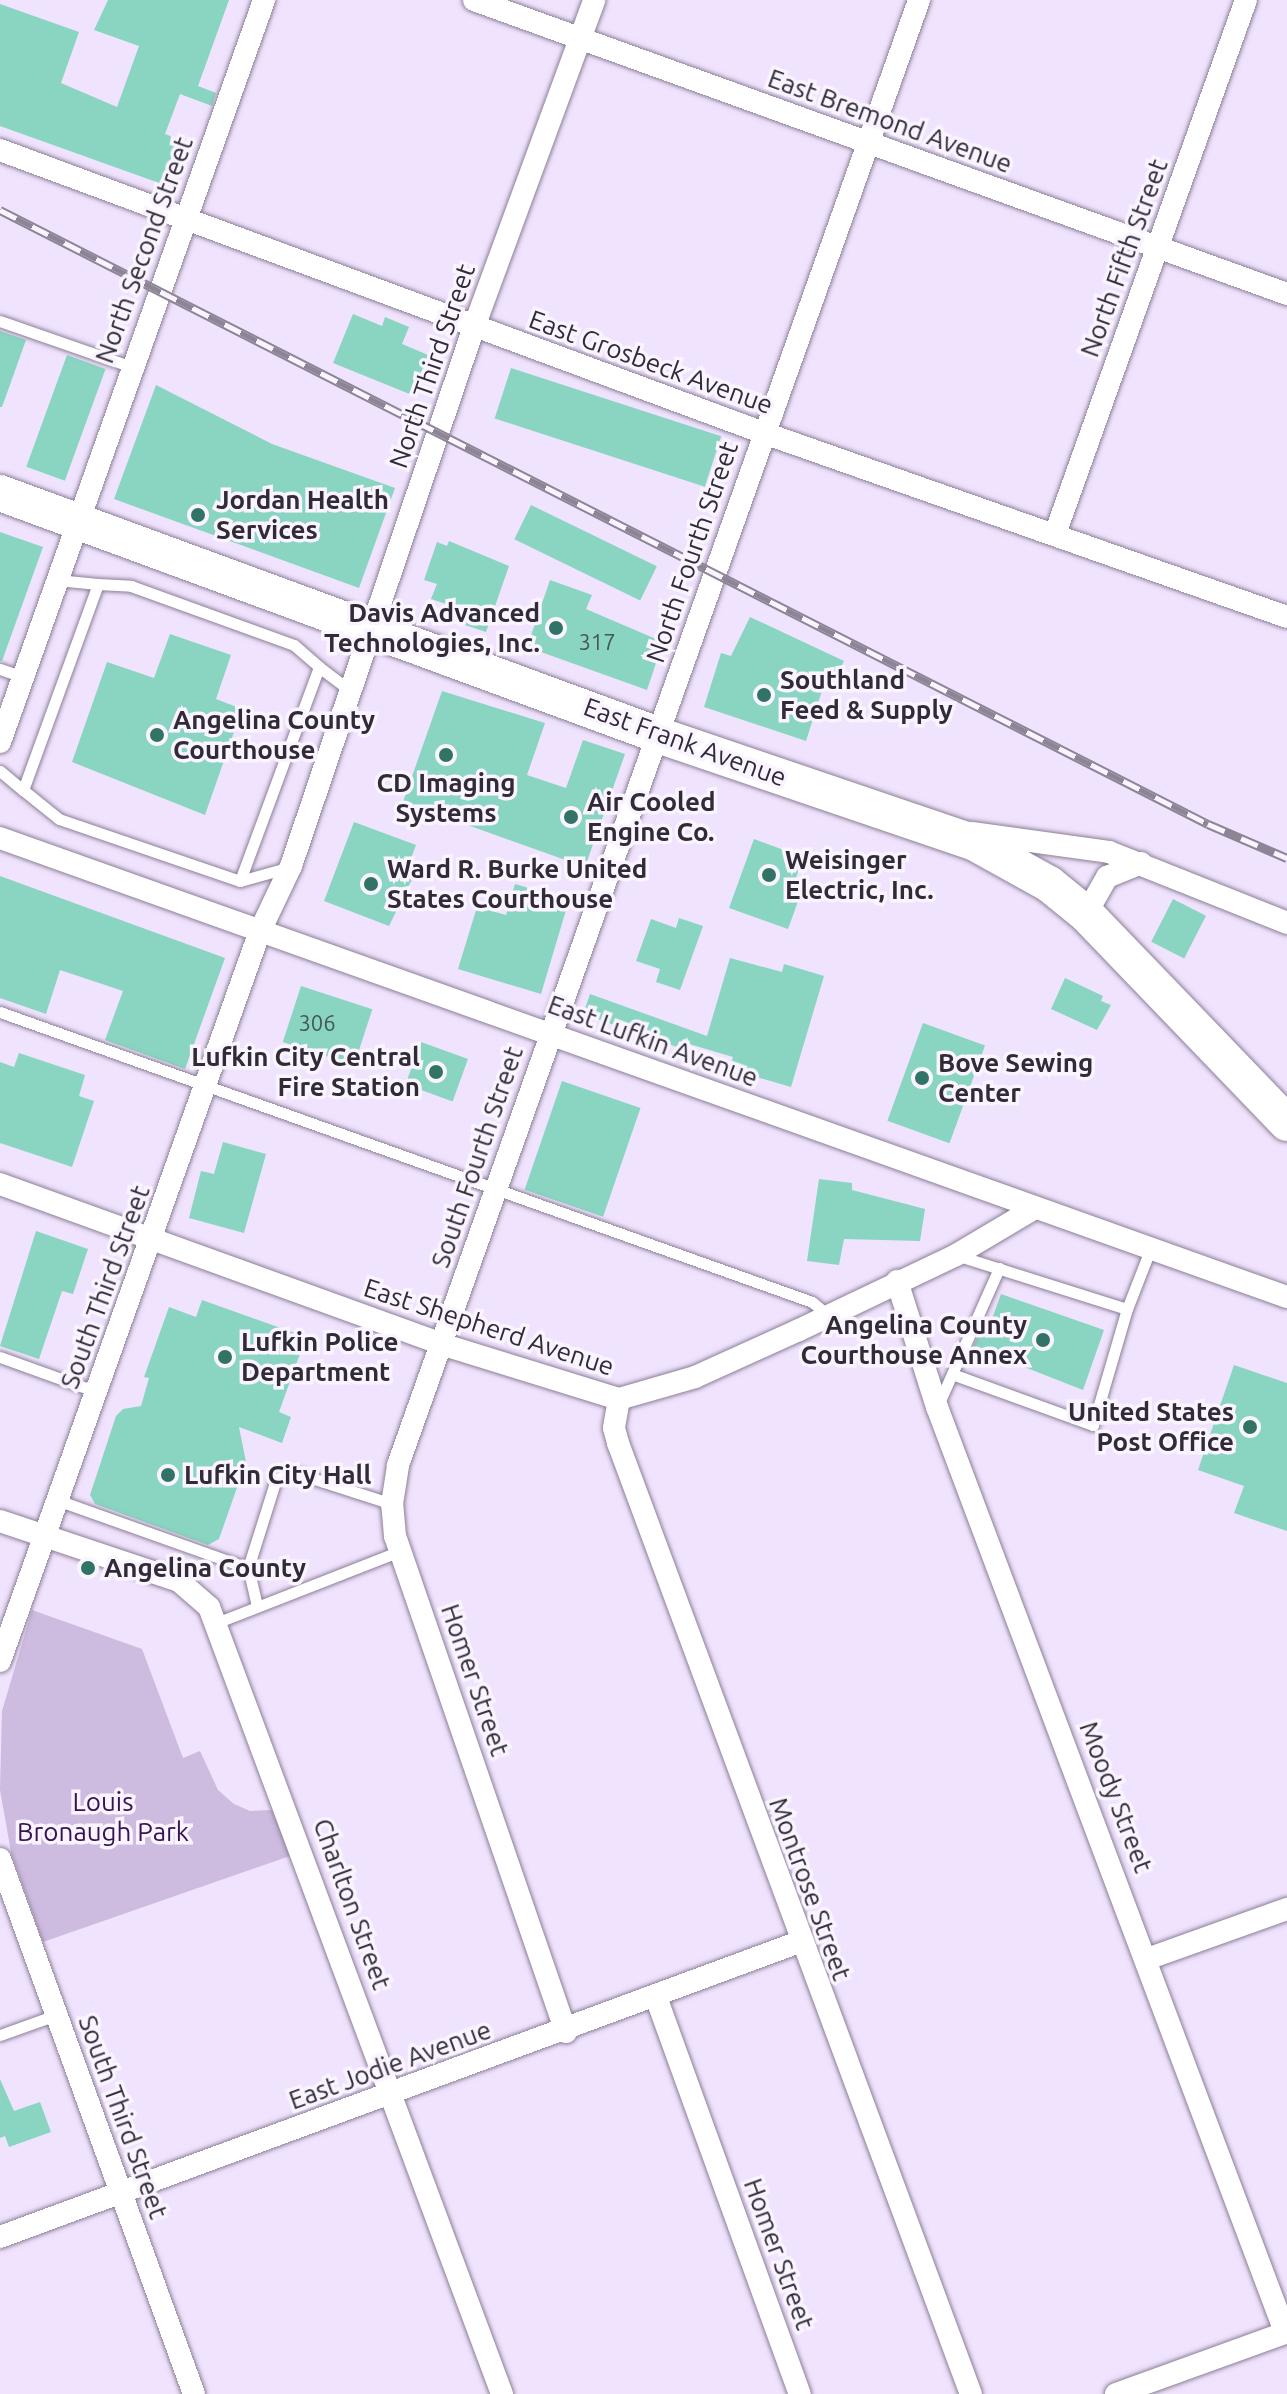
<!DOCTYPE html>
<style>
body{margin:0}
#map{position:relative;width:1287px;height:2394px;overflow:hidden;background:#f0e3fd;font-family:Ubuntu,sans-serif}
div>[style]{position:absolute}
[style*='--x']{left:calc(var(--x)*1px);top:calc(var(--y)*1px);width:calc(var(--w)*1px);rotate:calc(var(--a)*1deg)}
.green>*{inset:0;background:#cdbbe0}
.building>*{inset:0;background:#89d5c1;transform-origin:0 0}
.roads{filter:drop-shadow(0 0 2px #8b7f97) drop-shadow(0 0 2px #8b7f97)}
.lane>*{height:11px;margin:-5.5px;padding:0 5.5px;transform-origin:5.5px;border-radius:5.5px;background:#fff}
.street>*{height:22px;margin:-11px;padding:0 11px;transform-origin:11px;border-radius:11px;background:#fff}
.primary>*{height:36px;margin:-18px;padding:0 18px;transform-origin:18px;border-radius:18px;background:#fff}
.rail>*{height:9px;margin-top:-4.5px;transform-origin:0;background:repeating-linear-gradient(90deg,#f9f4ff 0 18px,#8d8496 0 36px);box-sizing:border-box;border-block:2px solid #8d8496}
.dots>*{width:22px;height:22px;translate:-50% -50%;box-sizing:border-box;border:4px solid #f9f4ff;border-radius:50%}
span{translate:-50% -50%;white-space:nowrap;text-align:center;line-height:1.15;-webkit-text-stroke:7px #f9f4ff;paint-order:stroke}
.number-label{font-size:22px;color:#465658}
.number-label span{-webkit-text-stroke-width:0}
.street-label{font-size:26px;color:#302b35}
.poi-label{font-size:26px;color:#302b35;font-weight:700}
.left{translate:0 -50%;text-align:left}
.right{translate:-100% -50%;text-align:right}
.park-label{font-size:26px;color:#381352}
</style>
<div id="map">
<div class="green">
<div style="clip-path:polygon(32px 1610px,142px 1649px,183px 1758px,200px 1751px,218px 1790px,234px 1804px,250px 1811px,272px 1810px,290px 1856px,43px 1942px,11px 1852px,0 1790px,2px 1711px)"></div>
</div>
<div class="building">
<div style="clip-path:polygon(108px 0,229px 0,198px 86px,216px 93px,212px 106px,180px 94px,165px 134px,178px 139px,162px 184px,0 126px,0 4px,79px 32px,61px 83px,117px 107px,139px 46px,94px 30px)"></div>
<div style="clip-path:polygon(353px 314px,382px 326px,385px 317px,409px 327px,402px 344px,428px 355px,412px 395px,333px 363px)"></div>
<div style="clip-path:polygon(0 331px,26px 340px,2px 407px,0 407px)"></div>
<div style="left:67px;top:355px;width:41px;height:119px;rotate:20deg"></div>
<div style="left:511px;top:368px;width:221px;height:53px;rotate:18deg"></div>
<div style="clip-path:polygon(156px 385px,272px 444px,395px 488px,359px 588px,114px 499px)"></div>
<div style="left:531px;top:505px;width:140px;height:38px;rotate:26deg"></div>
<div style="clip-path:polygon(0 532px,43px 547px,2px 661px,0 661px)"></div>
<div style="clip-path:polygon(449px 541px,509px 566px,486px 632px,444px 618px,449px 605px,431px 599px,437px 584px,424px 580px,437px 542px,447px 546px)"></div>
<div style="clip-path:polygon(550px 580px,592px 595px,586px 609px,663px 642px,647px 690px,527px 647px)"></div>
<div style="clip-path:polygon(750px 617px,844px 661px,833px 685px,825px 681px,806px 741px,704px 707px,721px 653px,731px 656px)"></div>
<div style="clip-path:polygon(170px 634px,231px 655px,216px 699px,242px 709px,205px 815px,72px 762px,107px 662px,154px 678px)"></div>
<div style="clip-path:polygon(442px 691px,545px 723px,527px 775px,566px 788px,583px 740px,625px 754px,585px 867px,403px 802px)"></div>
<div style="clip-path:polygon(354px 822px,416px 845px,409px 864px,418px 867px,389px 926px,324px 901px)"></div>
<div style="clip-path:polygon(754px 839px,803px 857px,791px 893px,800px 896px,788px 929px,729px 908px)"></div>
<div style="clip-path:polygon(0 876px,225px 958px,185px 1069px,105px 1040px,123px 991px,60px 970px,46px 1014px,0 998px)"></div>
<div style="clip-path:polygon(515px 884px,569px 900px,541px 994px,458px 969px,477px 907px,506px 915px)"></div>
<div style="left:1173px;top:899px;width:37px;height:48px;rotate:27deg"></div>
<div style="clip-path:polygon(679px 918px,703px 926px,680px 990px,656px 982px,660px 969px,636px 961px,651px 919px,676px 928px)"></div>
<div style="clip-path:polygon(730px 958px,782px 972px,784px 964px,824px 976px,791px 1087px,729px 1069px,733px 1057px,679px 1041px,677px 1047px,583px 1014px,590px 994px,707px 1036px)"></div>
<div style="clip-path:polygon(1065px 978px,1103px 996px,1101px 1001px,1111px 1005px,1097px 1030px,1051px 1009px)"></div>
<div style="left:301px;top:986px;width:75px;height:59px;rotate:18deg"></div>
<div style="left:923px;top:1023px;width:66px;height:104px;rotate:20deg"></div>
<div style="left:421px;top:1042px;width:50px;height:45px;rotate:20deg"></div>
<div style="clip-path:polygon(19px 1053px,85px 1075px,79px 1096px,94px 1101px,72px 1167px,0 1143px,0 1062px,14px 1067px)"></div>
<div style="left:562px;top:1081px;width:83px;height:115px;rotate:19deg"></div>
<div style="clip-path:polygon(223px 1142px,266px 1154px,244px 1233px,189px 1218px,201px 1171px,214px 1174px)"></div>
<div style="clip-path:polygon(819px 1179px,852px 1183px,852px 1190px,925px 1209px,920px 1241px,844px 1239px,839px 1265px,807px 1261px)"></div>
<div style="clip-path:polygon(36px 1231px,88px 1249px,73px 1294px,62px 1291px,39px 1359px,0 1346px)"></div>
<div style="clip-path:polygon(1001px 1294px,1104px 1330px,1083px 1390px,973px 1347px,983px 1325px,989px 1327px)"></div>
<div style="clip-path:polygon(202px 1300px,306px 1337px,279px 1412px,291px 1417px,282px 1443px,239px 1427px,246px 1462px,219px 1539px,208px 1545px,95px 1504px,90px 1495px,116px 1416px,123px 1409px,141px 1406px,149px 1378px,144px 1377px,169px 1307px,196px 1317px)"></div>
<div style="clip-path:polygon(1234px 1365px,1287px 1383px,1287px 1531px,1234px 1513px,1244px 1486px,1198px 1470px)"></div>
<div style="clip-path:polygon(0 2079px,14px 2111px,40px 2102px,51px 2132px,9px 2147px,5px 2136px,0 2138px)"></div>
</div>
<div class="roads">
<div class="lane">
<div style="--x:0;--y:321;--w:140;--a:19.2"></div>
<div style="--x:57;--y:580;--w:41;--a:5.6"></div>
<div style="--x:98;--y:584;--w:33;--a:3"></div>
<div style="--x:131;--y:586;--w:173;--a:19.9"></div>
<div style="--x:294;--y:645;--w:33;--a:41"></div>
<div style="--x:319;--y:667;--w:228;--a:110.3"></div>
<div style="--x:240;--y:881;--w:191;--a:-161.1"></div>
<div style="--x:59;--y:819;--w:46;--a:-141.1"></div>
<div style="--x:23;--y:790;--w:219;--a:-70"></div>
<div style="--x:319;--y:667;--w:40;--a:37"></div>
<div style="--x:0;--y:669;--w:24;--a:19"></div>
<div style="--x:0;--y:771;--w:30;--a:40"></div>
<div style="--x:240;--y:881;--w:52;--a:-15.6"></div>
<div style="--x:0;--y:1012;--w:862;--a:19.65"></div>
<div style="--x:812;--y:1302;--w:21;--a:39"></div>
<div style="--x:959;--y:1256;--w:176;--a:17.5"></div>
<div style="--x:1127;--y:1309;--w:63;--a:-68.7"></div>
<div style="--x:0;--y:1357;--w:103;--a:19.8"></div>
<div style="--x:952;--y:1374;--w:150;--a:19.9"></div>
<div style="--x:1093;--y:1425;--w:121;--a:-73.7"></div>
<div style="--x:939;--y:1403;--w:148;--a:-66"></div>
<div style="--x:57;--y:1500;--w:203;--a:19.6"></div>
<div style="--x:257;--y:1606;--w:39;--a:-103"></div>
<div style="--x:248;--y:1568;--w:93;--a:-72.5"></div>
<div style="--x:276;--y:1479;--w:21;--a:-17"></div>
<div style="--x:296;--y:1473;--w:101;--a:17.9"></div>
<div style="--x:216;--y:1623;--w:198;--a:-21.4"></div>
<div style="--x:0;--y:2035;--w:59;--a:-19.7"></div>
</div>
<div class="street">
<div style="--x:474;--y:0;--w:865;--a:19.88"></div>
<div style="--x:0;--y:150;--w:815;--a:20.33"></div>
<div style="--x:764;--y:433;--w:554;--a:19.38"></div>
<div style="--x:1055;--y:534;--w:567;--a:-70.32"></div>
<div style="--x:0;--y:742;--w:788;--a:-70.41"></div>
<div style="--x:972;--y:833;--w:138;--a:7.9"></div>
<div style="--x:1109;--y:852;--w:192;--a:21.7"></div>
<div style="--x:0;--y:838;--w:1366;--a:19.63"></div>
<div style="--x:1086;--y:914;--w:43;--a:-60.4"></div>
<div style="--x:1107;--y:877;--w:37;--a:-22"></div>
<div style="--x:0;--y:1184;--w:469;--a:19.9"></div>
<div style="--x:441;--y:1344;--w:186;--a:17.2"></div>
<div style="--x:619;--y:1399;--w:79;--a:-16.1"></div>
<div style="--x:695;--y:1377;--w:114;--a:-24.3"></div>
<div style="--x:799;--y:1330;--w:174;--a:-25.5"></div>
<div style="--x:956;--y:1255;--w:92;--a:-30.7"></div>
<div style="--x:897;--y:1281;--w:132;--a:72.4"></div>
<div style="--x:937;--y:1407;--w:988;--a:69.38"></div>
<div style="--x:619;--y:1399;--w:29;--a:100"></div>
<div style="--x:614;--y:1428;--w:16;--a:75"></div>
<div style="--x:618;--y:1443;--w:1014;--a:69.64"></div>
<div style="--x:0;--y:1521;--w:189;--a:18.5"></div>
<div style="--x:179;--y:1581;--w:40;--a:41"></div>
<div style="--x:209;--y:1607;--w:840;--a:69.58"></div>
<div style="--x:0;--y:1661;--w:775;--a:-70.4"></div>
<div style="--x:260;--y:931;--w:72;--a:-64.5"></div>
<div style="--x:291;--y:866;--w:569;--a:-71.25"></div>
<div style="--x:474;--y:327;--w:348;--a:-69.8"></div>
<div style="--x:0;--y:1859;--w:569;--a:70.07"></div>
<div style="--x:1147;--y:1959;--w:149;--a:-19.7"></div>
<div style="--x:656;--y:1997;--w:422;--a:70.1"></div>
<div style="--x:566;--y:2032;--w:525;--a:-109.02"></div>
<div style="--x:395;--y:1536;--w:32;--a:-95"></div>
<div style="--x:392;--y:1504;--w:39;--a:-81"></div>
<div style="--x:398;--y:1465;--w:1555;--a:-70.42"></div>
<div style="--x:0;--y:2237;--w:852;--a:-20.26"></div>
<div style="--x:1116;--y:2394;--w:182;--a:-19.9"></div>
</div>
<div class="primary">
<div style="--x:0;--y:493;--w:701;--a:20.19"></div>
<div style="--x:658;--y:735;--w:335;--a:18.8"></div>
<div style="--x:975;--y:843;--w:85;--a:29"></div>
<div style="--x:1049;--y:884;--w:48;--a:39"></div>
<div style="--x:1086;--y:914;--w:290;--a:46.1"></div>
</div>
</div>
<div class="rail">
<div style="--x:0;--y:210;--w:1355;--a:26.94"></div>
<div style="--x:1208;--y:824;--w:86;--a:23.3"></div>
</div>
<div class="dots">
<div style="left:198px;top:515px;background:#317364"></div>
<div style="left:556px;top:628px;background:#317364"></div>
<div style="left:764px;top:695px;background:#317364"></div>
<div style="left:157px;top:735px;background:#317364"></div>
<div style="left:446px;top:755px;background:#317364"></div>
<div style="left:571px;top:817px;background:#317364"></div>
<div style="left:769px;top:875px;background:#317364"></div>
<div style="left:371px;top:884px;background:#317364"></div>
<div style="left:436px;top:1072px;background:#317364"></div>
<div style="left:922px;top:1078px;background:#317364"></div>
<div style="left:1043px;top:1340px;background:#317364"></div>
<div style="left:225px;top:1357px;background:#317364"></div>
<div style="left:1250px;top:1427px;background:#317364"></div>
<div style="left:168px;top:1475px;background:#317364"></div>
<div style="left:88px;top:1568px;background:#317364"></div>
</div>
<div class="number-label">
<span style="left:597px;top:642px">317</span>
<span style="left:317px;top:1023px">306</span>
</div>
<div class="street-label">
<span style="left:890px;top:121px;rotate:20deg">East Bremond Avenue</span>
<span style="left:144px;top:250px;rotate:-70deg">North Second Street</span>
<span style="left:1124px;top:258px;rotate:-70deg">North Fifth Street</span>
<span style="left:651px;top:362px;rotate:20deg">East Grosbeck Avenue</span>
<span style="left:432px;top:366px;rotate:-71deg">North Third Street</span>
<span style="left:692px;top:552px;rotate:-71deg">North Fourth Street</span>
<span style="left:685px;top:742px;rotate:20deg">East Frank Avenue</span>
<span style="left:653px;top:1041px;rotate:20deg">East Lufkin Avenue</span>
<span style="left:477px;top:1157px;rotate:-71deg">South Fourth Street</span>
<span style="left:105px;top:1287px;rotate:-70deg">South Third Street</span>
<span style="left:489px;top:1327px;rotate:18deg">East Shepherd Avenue</span>
<span style="left:475px;top:1680px;rotate:71deg">Homer Street</span>
<span style="left:1116px;top:1797px;rotate:69deg">Moody Street</span>
<span style="left:810px;top:1889px;rotate:70deg">Montrose Street</span>
<span style="left:352px;top:1904px;rotate:70deg">Charlton Street</span>
<span style="left:390px;top:2065px;rotate:-20deg">East Jodie Avenue</span>
<span style="left:123px;top:2117px;rotate:70deg">South Third Street</span>
<span style="left:779px;top:2254px;rotate:70deg">Homer Street</span>
</div>
<div class="poi-label">
<span class="left" style="left:216px;top:515px">Jordan Health<br>Services</span>
<span class="right" style="left:540px;top:628px">Davis Advanced<br>Technologies, Inc.</span>
<span class="left" style="left:780px;top:695px">Southland<br>Feed &amp; Supply</span>
<span class="left" style="left:173px;top:735px">Angelina County<br>Courthouse</span>
<span style="left:446px;top:798px">CD Imaging<br>Systems</span>
<span class="left" style="left:587px;top:817px">Air Cooled<br>Engine Co.</span>
<span class="left" style="left:785px;top:875px">Weisinger<br>Electric, Inc.</span>
<span class="left" style="left:387px;top:884px">Ward R. Burke United<br>States Courthouse</span>
<span class="right" style="left:420px;top:1072px">Lufkin City Central<br>Fire Station</span>
<span class="left" style="left:938px;top:1078px">Bove Sewing<br>Center</span>
<span class="right" style="left:1027px;top:1340px">Angelina County<br>Courthouse Annex</span>
<span class="left" style="left:241px;top:1357px">Lufkin Police<br>Department</span>
<span class="right" style="left:1234px;top:1427px">United States<br>Post Office</span>
<span class="left" style="left:184px;top:1475px">Lufkin City Hall</span>
<span class="left" style="left:104px;top:1568px">Angelina County</span>
</div>
<div class="park-label">
<span style="left:103px;top:1817px">Louis<br>Bronaugh Park</span>
</div>
</div>
